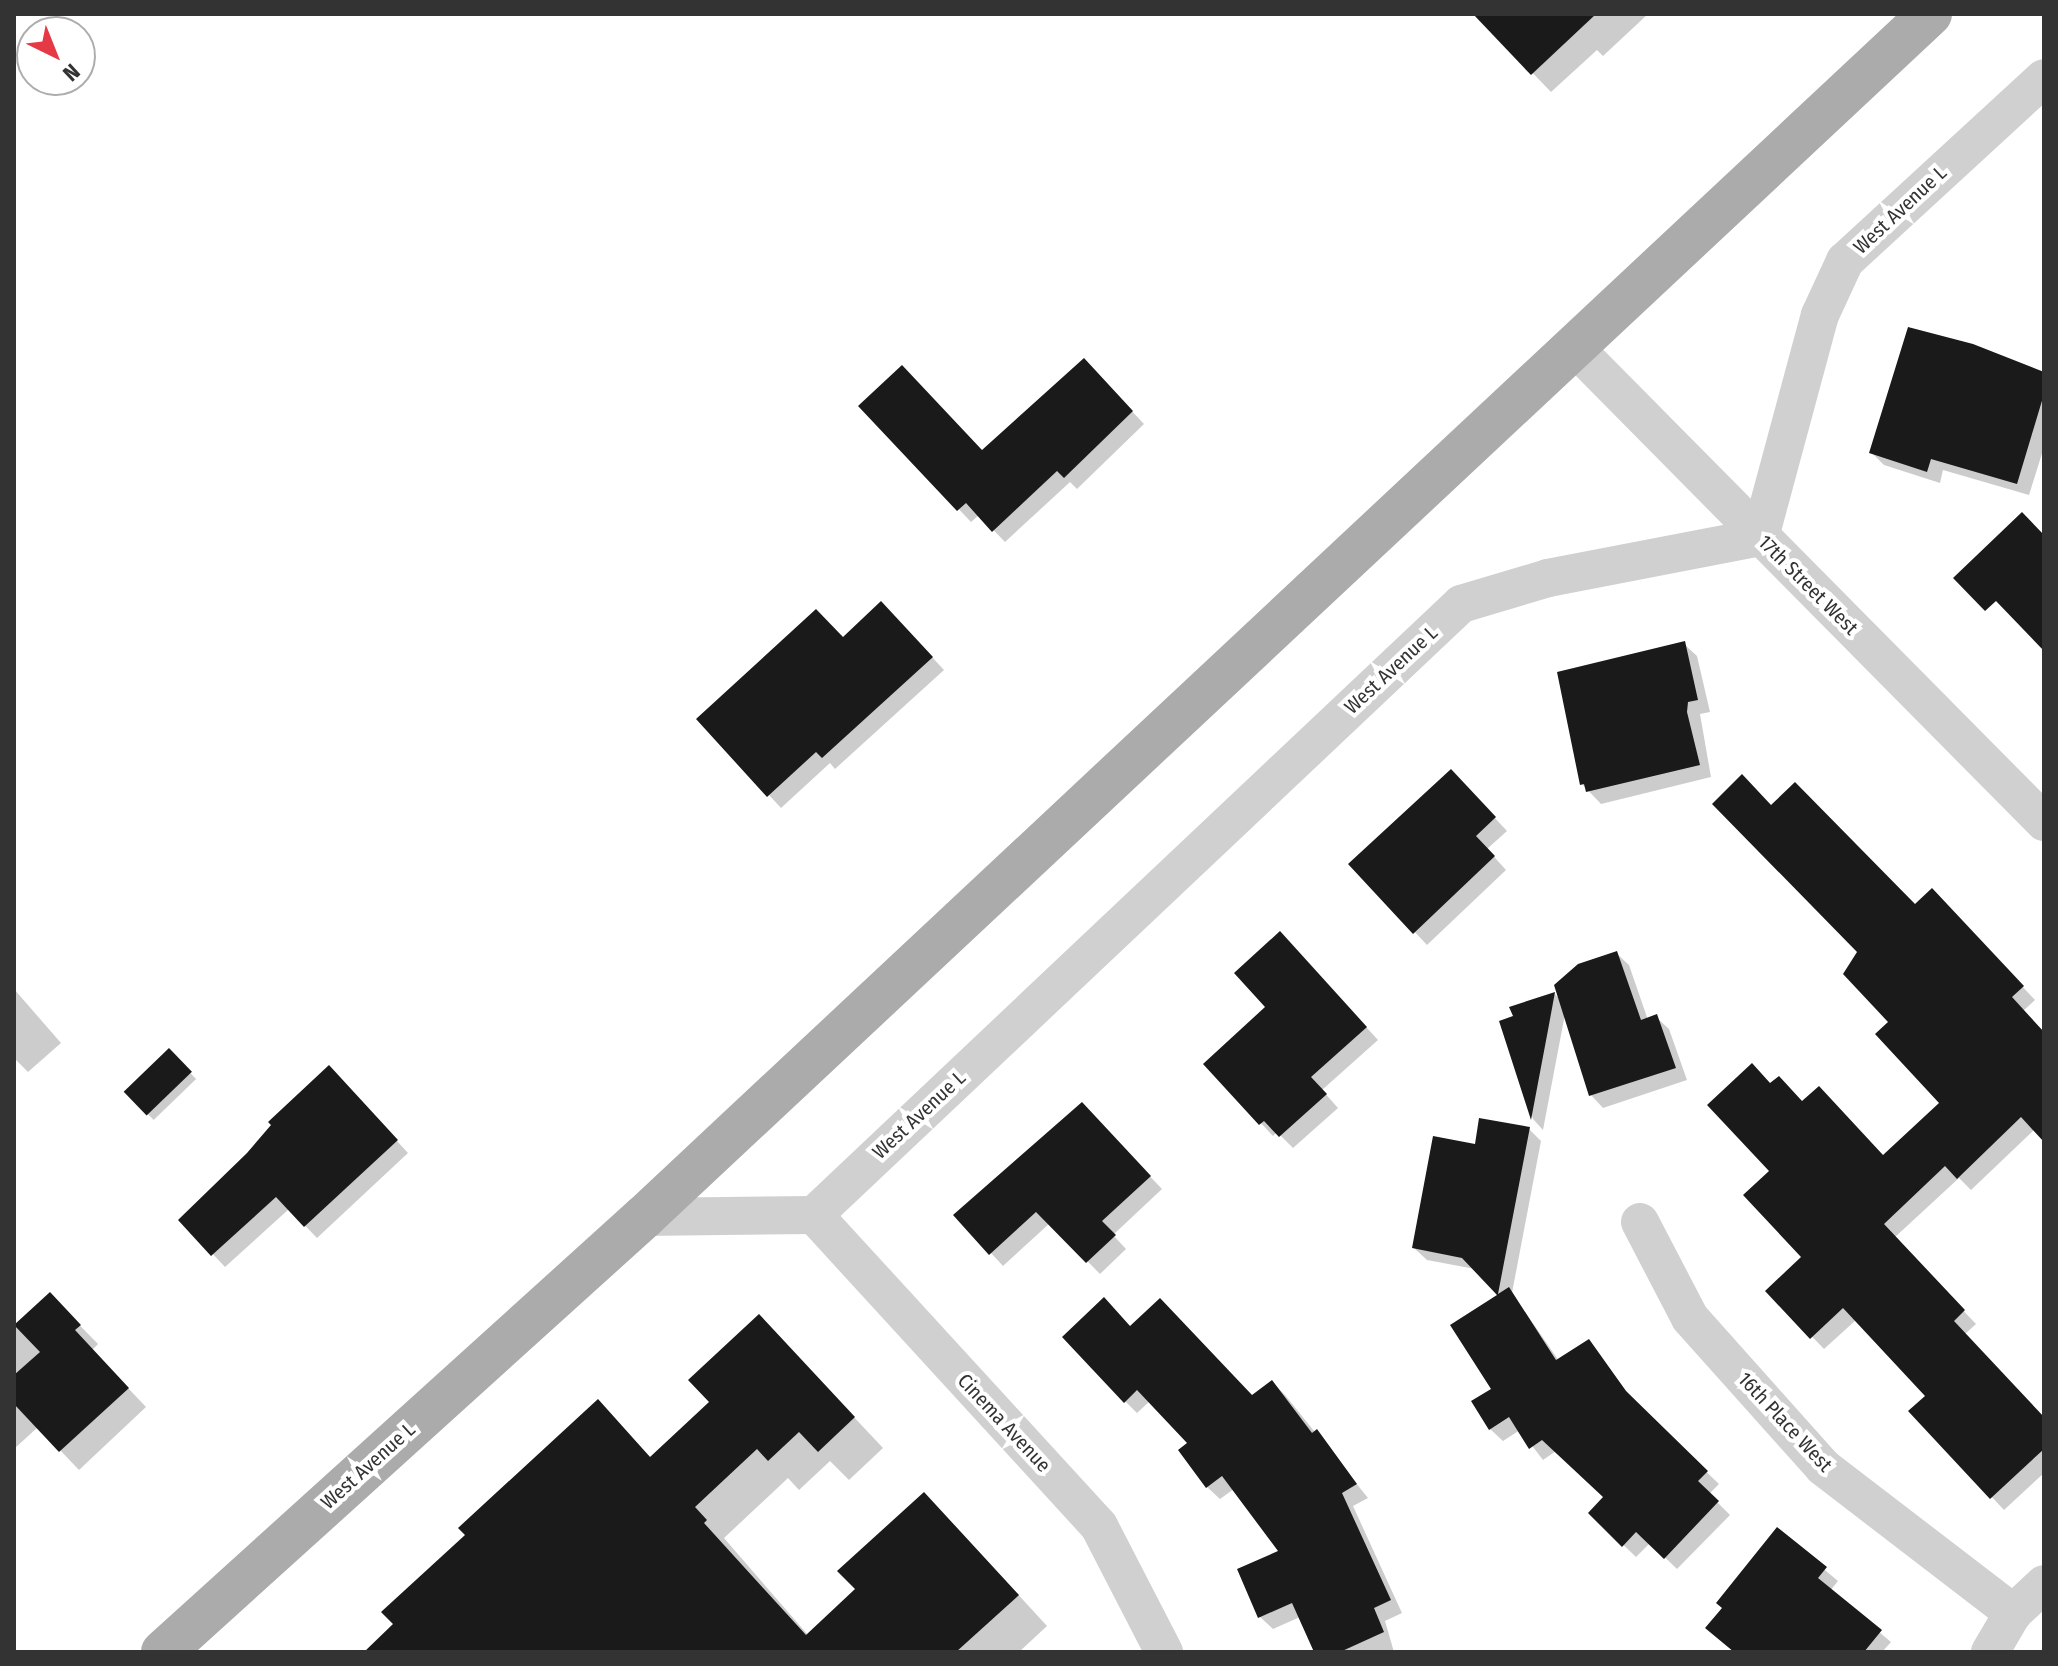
<!DOCTYPE html>
<style>
body{margin:0}
#map{position:relative;width:2058px;height:1666px;overflow:hidden;background:#fff;font-family:"Fira Sans Condensed",sans-serif}
div>[style]{position:absolute}
[style*='--x']{left:calc(var(--x)*1px);top:calc(var(--y)*1px);width:calc(var(--w)*1px);rotate:calc(var(--a)*1deg)}
.shadow>*{inset:0;background:#0003;transform-origin:0 0}
.building>*{inset:0;background:#1a1a1a;transform-origin:0 0}
.minor>*{height:38px;margin:-19px;padding:0 19px;transform-origin:19px;border-radius:19px;background:#d0d0d0}
.primary>*{height:44px;margin:-22px;padding:0 22px;transform-origin:22px;border-radius:22px;background:#ababab}
span{translate:-50% -50%;white-space:nowrap;text-align:center;line-height:1.15;-webkit-text-stroke:8px #fff;paint-order:stroke}
.street-label{font-size:20px;color:#333}
.frame{position:absolute;inset:0;border:16px solid #333;pointer-events:none}
.north{position:absolute;left:16px;top:16px;width:80px;height:80px;box-sizing:border-box;background:#fff;border:2px solid #adadad;border-radius:50%;rotate:137deg;font-size:22px;font-weight:700;line-height:32px;text-align:center;color:#333}
.north::after{content:'';display:block;margin:auto;width:28px;height:36px;background:#e63946;clip-path:polygon(50% 0,100% 100%,50% 72%,0 100%)}
</style>
<div id="map">
<div class="shadow">
<div style="clip-path:polygon(1476px 14px,1648px 14px,1603px 56px,1597px 50px,1551px 92px)"></div>
<div style="clip-path:polygon(1096px 373px,1144px 424px,1077px 489px,1070px 482px,1005px 542px,979px 515px,971px 522px,861px 406px,982px 452px)"></div>
<div style="clip-path:polygon(2044px 374px,2044px 447px,2029px 495px,1943px 470px,1940px 483px,1884px 465px,1872px 453px)"></div>
<div style="clip-path:polygon(894px 616px,944px 670px,835px 769px,830px 763px,781px 808px,699px 719px)"></div>
<div style="clip-path:polygon(1684px 644px,1697px 656px,1710px 712px,1700px 714px,1711px 777px,1601px 804px,1582px 784px)"></div>
<div style="clip-path:polygon(1463px 784px,1507px 831px,1487px 849px,1506px 870px,1427px 945px,1351px 864px)"></div>
<div style="clip-path:polygon(1771px 808px,1915px 907px,1944px 903px,2035px 1000px,2023px 1011px,2044px 1034px,2044px 1139px,2035px 1129px,1971px 1190px,1959px 1178px,1894px 1238px,1976px 1324px,1965px 1334px,2044px 1419px,2044px 1473px,2004px 1510px,1911px 1411px,1927px 1396px,1856px 1320px,1824px 1349px,1768px 1291px,1804px 1257px,1772px 1171px,1771px 1086px,1884px 1157px,1942px 1103px,1891px 1022px,1860px 952px)"></div>
<div style="clip-path:polygon(1292px 946px,1378px 1040px,1322px 1090px,1338px 1108px,1293px 1148px,1277px 1132px,1273px 1136px,1206px 1064px,1268px 1008px)"></div>
<div style="clip-path:polygon(1616px 953px,1629px 965px,1648px 1020px,1656px 1017px,1669px 1029px,1687px 1080px,1603px 1108px,1591px 1095px,1565px 1014px,1543px 1130px,1533px 1119px,1502px 1022px,1515px 1018px,1512px 1008px,1555px 994px,1561px 1001px)"></div>
<div style="clip-path:polygon(14px 989px,61px 1043px,28px 1072px,14px 1058px)"></div>
<div style="left:169px;top:1051px;width:39px;height:59px;rotate:46deg"></div>
<div style="clip-path:polygon(341px 1080px,408px 1153px,317px 1238px,289px 1209px,225px 1267px,181px 1220px,248px 1154px)"></div>
<div style="clip-path:polygon(1094px 1117px,1162px 1189px,1113px 1235px,1126px 1249px,1100px 1274px,1050px 1223px,1003px 1266px,956px 1215px)"></div>
<div style="clip-path:polygon(1529px 1129px,1541px 1141px,1512px 1293px,1559px 1361px,1588px 1341px,1637px 1405px,1719px 1484px,1709px 1494px,1730px 1515px,1677px 1569px,1650px 1543px,1636px 1557px,1590px 1513px,1606px 1498px,1556px 1451px,1543px 1460px,1520px 1430px,1503px 1441px,1490px 1429px,1500px 1296px,1475px 1269px,1427px 1260px,1414px 1248px,1476px 1146px)"></div>
<div style="clip-path:polygon(50px 1295px,98px 1344px,92px 1350px,146px 1407px,79px 1470px,38px 1427px,14px 1449px,14px 1328px)"></div>
<div style="clip-path:polygon(1131px 1329px,1252px 1398px,1272px 1382px,1285px 1395px,1368px 1498px,1353px 1506px,1402px 1613px,1385px 1621px,1394px 1652px,1317px 1652px,1300px 1617px,1273px 1629px,1260px 1617px,1281px 1551px,1234px 1489px,1220px 1499px,1207px 1487px,1190px 1444px,1150px 1401px,1137px 1413px,1125px 1401px)"></div>
<div style="clip-path:polygon(788px 1347px,883px 1448px,849px 1480px,830px 1461px,799px 1490px,788px 1478px,724px 1538px,808px 1635px,954px 1525px,1047px 1626px,1019px 1652px,365px 1652px,396px 1625px,468px 1535px,598px 1402px,651px 1458px)"></div>
<div style="clip-path:polygon(1777px 1530px,1838px 1581px,1830px 1591px,1891px 1642px,1882px 1652px,1734px 1652px,1708px 1628px)"></div>
</div>
<div class="building">
<div style="clip-path:polygon(1473px 14px,1596px 14px,1531px 75px)"></div>
<div style="clip-path:polygon(1908px 327px,1973px 344px,2044px 372px,2044px 394px,2017px 484px,1931px 459px,1927px 472px,1869px 453px)"></div>
<div style="clip-path:polygon(1084px 358px,1133px 411px,1064px 478px,1057px 471px,992px 532px,966px 503px,957px 511px,858px 406px,902px 365px,982px 450px)"></div>
<div style="clip-path:polygon(2022px 512px,2044px 535px,2044px 651px,1996px 601px,1985px 611px,1953px 578px)"></div>
<div style="clip-path:polygon(881px 601px,933px 657px,822px 758px,816px 752px,767px 797px,696px 719px,816px 609px,843px 637px)"></div>
<div style="clip-path:polygon(1685px 641px,1698px 700px,1688px 702px,1687px 712px,1700px 765px,1586px 792px,1584px 784px,1580px 785px,1557px 672px)"></div>
<div style="clip-path:polygon(1451px 769px,1496px 817px,1476px 836px,1495px 856px,1413px 934px,1348px 864px)"></div>
<div style="clip-path:polygon(1742px 774px,1771px 805px,1795px 782px,1915px 904px,1932px 888px,2024px 986px,2012px 997px,2044px 1032px,2044px 1142px,2021px 1117px,1957px 1179px,1945px 1166px,1884px 1224px,1965px 1310px,1954px 1321px,2044px 1417px,2044px 1449px,1990px 1499px,1908px 1411px,1925px 1396px,1843px 1308px,1810px 1339px,1765px 1291px,1801px 1257px,1743px 1195px,1769px 1171px,1707px 1105px,1752px 1063px,1770px 1083px,1779px 1076px,1802px 1101px,1819px 1086px,1883px 1155px,1939px 1103px,1875px 1034px,1888px 1022px,1843px 974px,1857px 952px,1712px 804px)"></div>
<div style="clip-path:polygon(1280px 931px,1367px 1027px,1311px 1077px,1327px 1094px,1279px 1137px,1264px 1121px,1259px 1125px,1203px 1064px,1265px 1007px,1234px 973px)"></div>
<div style="clip-path:polygon(1617px 951px,1641px 1020px,1657px 1014px,1676px 1068px,1589px 1096px,1554px 985px,1578px 964px)"></div>
<div style="clip-path:polygon(1555px 992px,1548px 1030px,1531px 1120px,1499px 1021px,1513px 1016px,1509px 1007px)"></div>
<div style="left:169px;top:1048px;width:33px;height:63px;rotate:46deg"></div>
<div style="clip-path:polygon(329px 1065px,398px 1140px,304px 1227px,276px 1197px,211px 1256px,178px 1220px,247px 1153px,271px 1125px,268px 1122px)"></div>
<div style="clip-path:polygon(1082px 1102px,1151px 1176px,1102px 1221px,1116px 1235px,1086px 1263px,1036px 1212px,989px 1255px,953px 1215px)"></div>
<div style="clip-path:polygon(1479px 1118px,1530px 1127px,1498px 1294px,1509px 1287px,1556px 1360px,1589px 1339px,1626px 1391px,1708px 1471px,1698px 1481px,1719px 1501px,1664px 1559px,1636px 1532px,1622px 1547px,1588px 1513px,1603px 1497px,1542px 1440px,1529px 1449px,1509px 1417px,1489px 1430px,1471px 1401px,1491px 1389px,1450px 1325px,1497px 1295px,1462px 1258px,1412px 1248px,1433px 1136px,1475px 1144px)"></div>
<div style="clip-path:polygon(50px 1292px,81px 1325px,75px 1330px,129px 1388px,59px 1452px,14px 1404px,14px 1375px,40px 1352px,14px 1325px)"></div>
<div style="clip-path:polygon(1104px 1297px,1130px 1326px,1160px 1298px,1252px 1395px,1272px 1380px,1312px 1433px,1317px 1429px,1357px 1484px,1342px 1493px,1391px 1600px,1374px 1608px,1384px 1632px,1340px 1652px,1314px 1652px,1292px 1603px,1258px 1618px,1237px 1569px,1278px 1551px,1222px 1476px,1206px 1488px,1178px 1450px,1187px 1443px,1137px 1390px,1124px 1403px,1062px 1337px)"></div>
<div style="clip-path:polygon(759px 1314px,855px 1417px,818px 1452px,799px 1432px,768px 1461px,757px 1449px,695px 1507px,707px 1520px,704px 1523px,806px 1635px,855px 1589px,837px 1571px,924px 1492px,1019px 1595px,956px 1652px,364px 1652px,393px 1624px,381px 1612px,465px 1535px,458px 1528px,598px 1399px,650px 1457px,709px 1402px,688px 1380px)"></div>
<div style="clip-path:polygon(1777px 1527px,1827px 1567px,1818px 1578px,1882px 1630px,1864px 1652px,1734px 1652px,1705px 1628px,1722px 1608px,1716px 1603px)"></div>
</div>
<div class="minor">
<div style="--x:1573;--y:346;--w:670;--a:45.3"></div>
<div style="--x:814;--y:1215;--w:422;--a:47.5"></div>
<div style="--x:1099;--y:1526;--w:142;--a:62.7"></div>
<div style="--x:644;--y:1217;--w:170;--a:-0.7"></div>
<div style="--x:814;--y:1215;--w:890;--a:-43.36"></div>
<div style="--x:1461;--y:604;--w:91;--a:-16.6"></div>
<div style="--x:1548;--y:578;--w:216;--a:-10.9"></div>
<div style="--x:1760;--y:537;--w:230;--a:-74.9"></div>
<div style="--x:1820;--y:315;--w:60;--a:-65.2"></div>
<div style="--x:1845;--y:261;--w:270;--a:-42.6"></div>
<div style="--x:1640;--y:1222;--w:108;--a:62.5"></div>
<div style="--x:1690;--y:1318;--w:200;--a:48.2"></div>
<div style="--x:1823;--y:1467;--w:240;--a:37.5"></div>
<div style="--x:1990;--y:1652;--w:45;--a:-59.5"></div>
<div style="--x:2013;--y:1613;--w:42;--a:-43.1"></div>
</div>
<div class="primary">
<div style="--x:163;--y:1652;--w:649;--a:-42.13"></div>
<div style="--x:644;--y:1217;--w:1761;--a:-43.09"></div>
</div>
<div class="street-label">
<span style="left:1900px;top:210px;rotate:-43deg">West Avenue L</span>
<span style="left:1808px;top:585px;rotate:45deg">17th Street West</span>
<span style="left:1391px;top:670px;rotate:-43deg">West Avenue L</span>
<span style="left:919px;top:1115px;rotate:-43deg">West Avenue L</span>
<span style="left:1785px;top:1422px;rotate:47deg">16th Place West</span>
<span style="left:1004px;top:1423px;rotate:47deg">Cinema Avenue</span>
<span style="left:368px;top:1466px;rotate:-42deg">West Avenue L</span>
</div>
<div class="frame"></div>
<div class="north">N</div>
</div>
